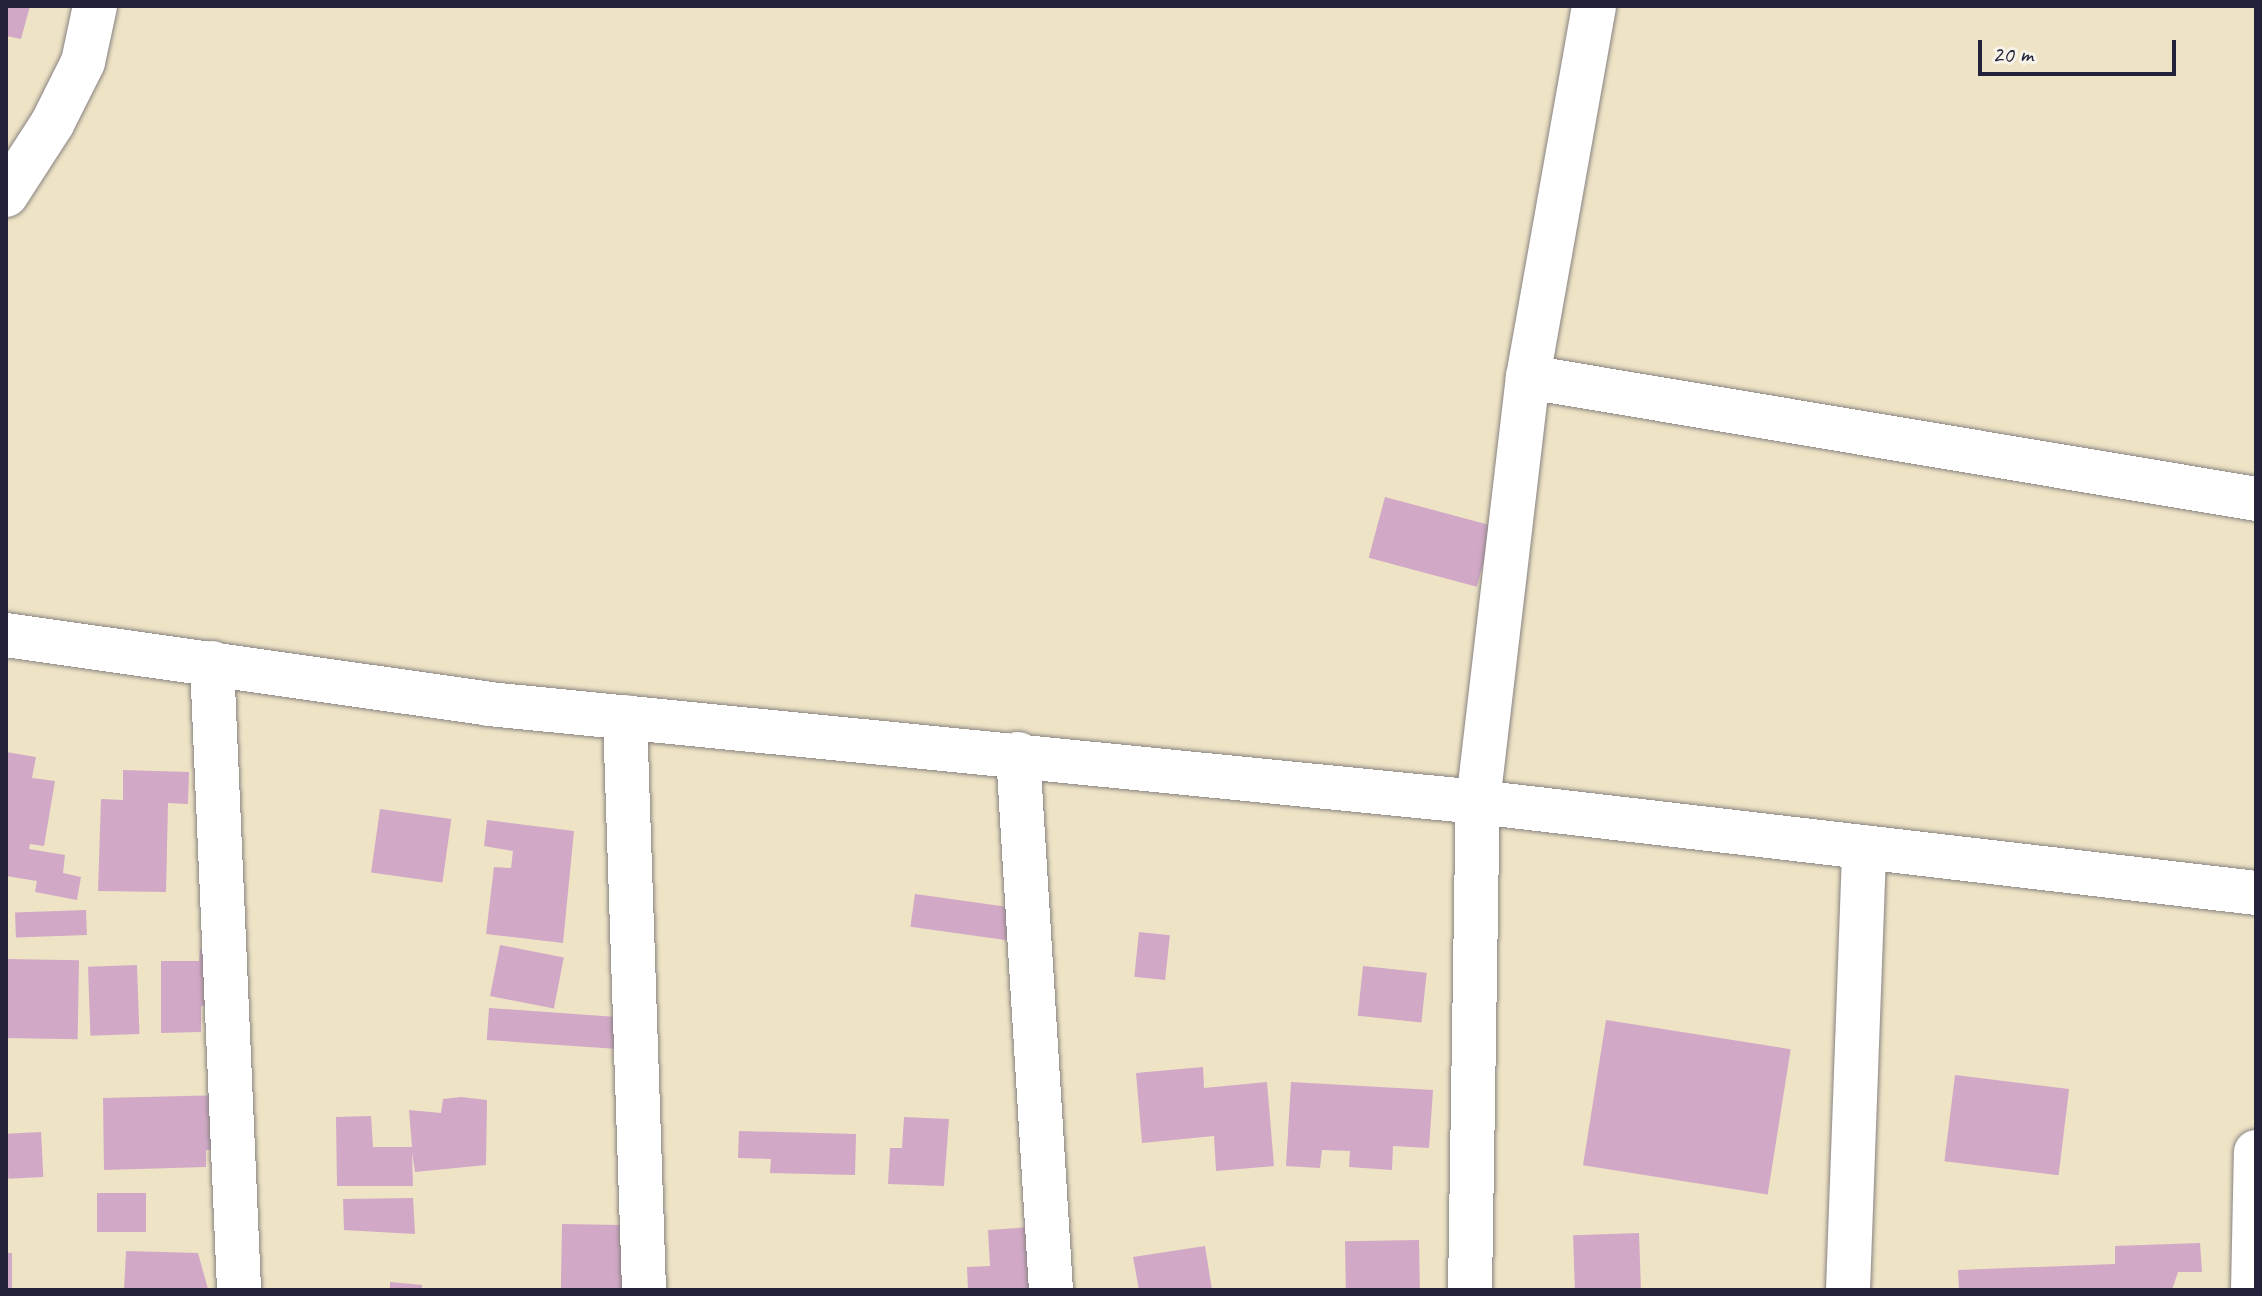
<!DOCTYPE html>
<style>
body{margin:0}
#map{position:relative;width:2262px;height:1296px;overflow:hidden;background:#eee3c5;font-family:Caveat,sans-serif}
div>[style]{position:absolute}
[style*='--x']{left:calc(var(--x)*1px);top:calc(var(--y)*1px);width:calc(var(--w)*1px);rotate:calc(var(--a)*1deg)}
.building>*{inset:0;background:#d1a8c6;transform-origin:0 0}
.roads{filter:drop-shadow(0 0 2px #888280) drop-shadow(0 0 2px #888280)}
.minor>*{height:44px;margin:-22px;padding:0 22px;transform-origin:22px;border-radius:22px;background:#fff}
.tertiary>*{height:44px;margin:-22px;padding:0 22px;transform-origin:22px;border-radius:22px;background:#fff}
span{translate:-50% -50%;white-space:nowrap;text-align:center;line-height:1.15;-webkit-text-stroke:6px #f7f3e8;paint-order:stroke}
.frame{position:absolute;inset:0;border:8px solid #22223b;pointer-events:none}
.scale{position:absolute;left:1978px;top:40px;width:198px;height:36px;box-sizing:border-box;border:4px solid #22223b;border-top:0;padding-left:10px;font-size:24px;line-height:28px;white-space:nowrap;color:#22223b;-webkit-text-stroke:6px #f7f3e8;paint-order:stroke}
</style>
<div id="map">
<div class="building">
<div style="clip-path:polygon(6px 6px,30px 6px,21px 39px,6px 36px)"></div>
<div style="left:1385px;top:497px;width:112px;height:63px;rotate:15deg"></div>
<div style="clip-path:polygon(6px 752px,36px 757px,32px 778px,55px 781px,44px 846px,30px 844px,29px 849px,65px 855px,63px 873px,81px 877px,77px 900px,35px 892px,37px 881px,6px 876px)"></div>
<div style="clip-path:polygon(123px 770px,189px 772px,188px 804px,168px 803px,166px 892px,98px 891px,101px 799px,123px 800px)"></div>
<div style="left:380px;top:809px;width:72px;height:64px;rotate:8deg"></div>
<div style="clip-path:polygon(487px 820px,574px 831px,563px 943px,486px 934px,494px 867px,511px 868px,513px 851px,484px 846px)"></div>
<div style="left:915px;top:894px;width:103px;height:33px;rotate:8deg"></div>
<div style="left:86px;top:910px;width:25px;height:71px;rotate:88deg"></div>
<div style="left:1139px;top:932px;width:31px;height:45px;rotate:6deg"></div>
<div style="left:500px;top:945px;width:65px;height:52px;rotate:11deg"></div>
<div style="clip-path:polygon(200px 949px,221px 949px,220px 1006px,201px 1006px,201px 1032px,161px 1033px,161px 961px,199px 961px)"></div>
<div style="left:6px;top:959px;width:73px;height:79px;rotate:1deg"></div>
<div style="left:137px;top:965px;width:69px;height:49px;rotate:88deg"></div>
<div style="left:1363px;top:966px;width:64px;height:50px;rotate:6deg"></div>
<div style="left:489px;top:1008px;width:135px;height:32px;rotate:4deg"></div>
<div style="left:1606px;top:1020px;width:187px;height:147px;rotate:9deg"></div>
<div style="clip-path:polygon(1203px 1067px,1204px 1088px,1267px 1082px,1274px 1166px,1216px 1171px,1214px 1136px,1142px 1143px,1136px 1073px)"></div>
<div style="left:1955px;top:1075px;width:115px;height:87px;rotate:7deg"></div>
<div style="clip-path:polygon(1291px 1082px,1433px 1090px,1429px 1148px,1393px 1146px,1392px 1170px,1349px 1167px,1350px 1151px,1322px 1150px,1320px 1168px,1286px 1166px)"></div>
<div style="clip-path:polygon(226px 1095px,228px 1149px,206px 1150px,206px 1167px,104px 1170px,103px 1098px)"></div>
<div style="clip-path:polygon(461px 1097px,487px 1100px,486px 1165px,415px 1172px,412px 1152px,413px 1186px,337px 1186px,336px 1117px,371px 1116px,373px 1147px,412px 1147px,409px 1110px,441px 1113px,443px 1099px)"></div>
<div style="clip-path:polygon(904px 1117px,949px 1119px,944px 1186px,888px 1184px,890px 1148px,902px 1148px)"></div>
<div style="clip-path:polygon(739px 1131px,856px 1134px,855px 1175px,770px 1173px,771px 1159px,738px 1158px)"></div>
<div style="left:41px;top:1132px;width:45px;height:35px;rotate:87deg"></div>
<div style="left:97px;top:1193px;width:49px;height:39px"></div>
<div style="clip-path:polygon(413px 1198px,415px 1234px,344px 1230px,343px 1199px)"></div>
<div style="left:562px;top:1224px;width:73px;height:66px;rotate:1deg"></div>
<div style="clip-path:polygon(1046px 1226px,1051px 1290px,968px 1290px,967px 1267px,990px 1266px,988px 1230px)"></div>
<div style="left:1639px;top:1233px;width:57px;height:66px;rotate:88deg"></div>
<div style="left:1419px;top:1240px;width:50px;height:74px;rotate:89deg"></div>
<div style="clip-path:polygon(2200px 1243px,2202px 1272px,2178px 1272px,2172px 1290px,1959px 1290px,1958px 1270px,2115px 1264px,2115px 1246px)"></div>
<div style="clip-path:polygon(1205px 1246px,1212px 1290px,1139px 1290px,1133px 1257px)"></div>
<div style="clip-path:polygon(126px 1251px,198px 1253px,208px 1289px,124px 1290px)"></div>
<div style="left:6px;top:1253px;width:6px;height:37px"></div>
<div style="clip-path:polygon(390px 1282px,422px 1285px,422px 1290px,390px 1290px)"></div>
</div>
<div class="roads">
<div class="minor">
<div style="--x:6;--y:195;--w:85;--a:-57.1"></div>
<div style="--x:52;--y:124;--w:69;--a:-63.4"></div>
<div style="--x:83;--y:62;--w:57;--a:-77.9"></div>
<div style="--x:1528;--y:377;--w:738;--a:9.51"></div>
<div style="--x:212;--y:663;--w:628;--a:87.53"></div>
<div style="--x:625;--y:717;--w:573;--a:88.1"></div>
<div style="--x:1018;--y:754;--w:537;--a:86.48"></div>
<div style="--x:1470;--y:1290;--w:488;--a:-89.1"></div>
<div style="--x:1478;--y:802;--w:428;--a:-83.3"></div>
<div style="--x:1528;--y:377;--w:377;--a:-79.9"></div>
<div style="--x:1848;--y:1290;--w:443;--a:-87.9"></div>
<div style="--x:2253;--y:1290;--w:138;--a:-88.8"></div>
</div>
<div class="tertiary">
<div style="--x:6;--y:635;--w:488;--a:8.1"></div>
<div style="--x:489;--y:704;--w:994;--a:5.66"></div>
<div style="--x:1478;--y:802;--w:783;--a:6.67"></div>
</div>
</div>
<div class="frame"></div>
<div class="scale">20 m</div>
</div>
